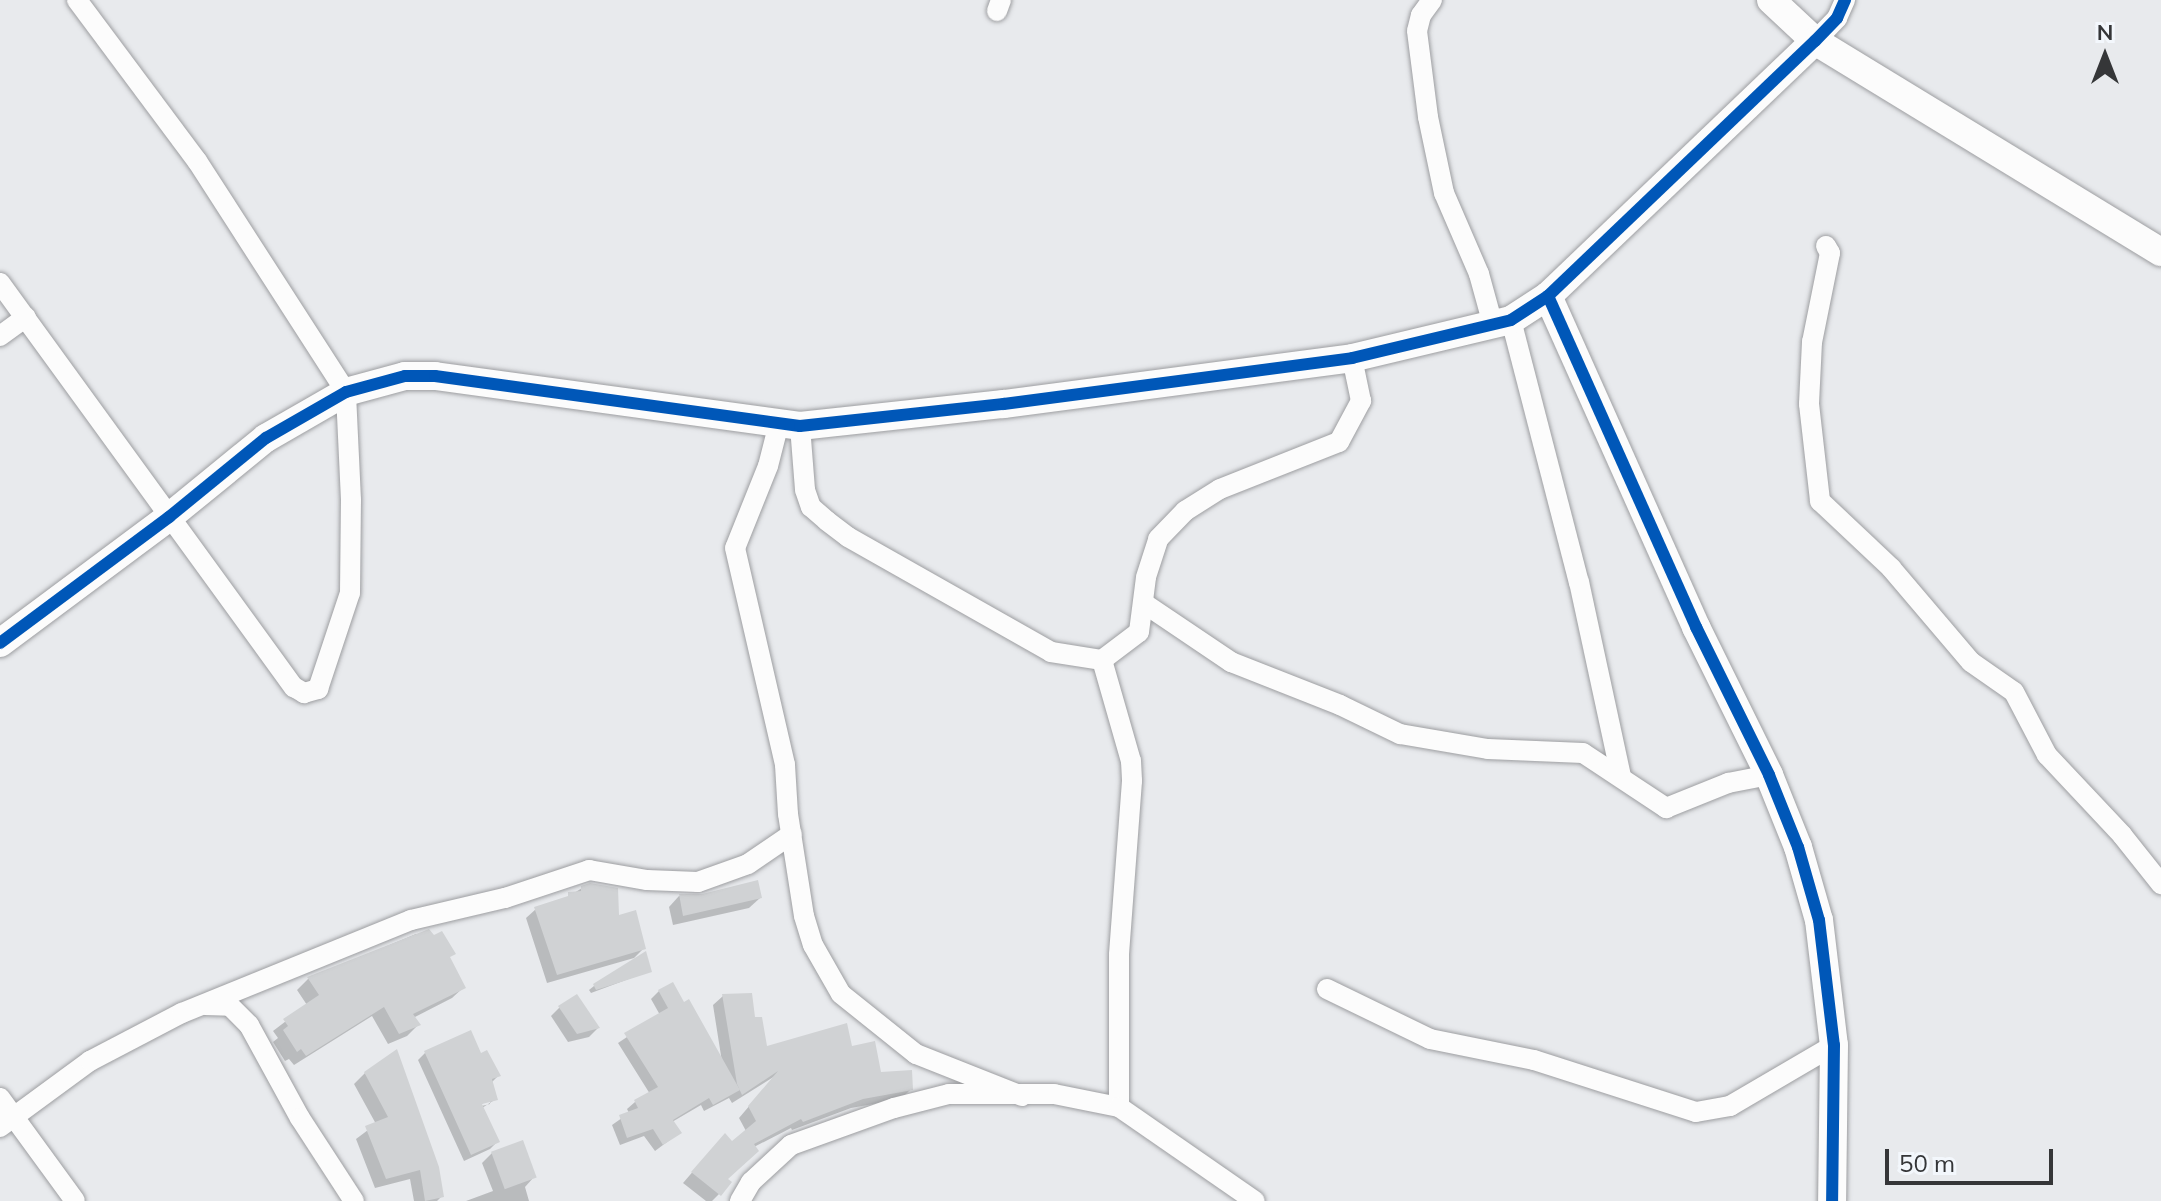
<!DOCTYPE html>
<style>
body{margin:0}
#map{position:relative;width:2161px;height:1201px;overflow:hidden;background:#e8eaed;font-family:Mulish,sans-serif}
div>[style]{position:absolute}
[style*='--x']{left:calc(var(--x)*1px);top:calc(var(--y)*1px);width:calc(var(--w)*1px);rotate:calc(var(--a)*1deg)}
.shadow>*{inset:0;background:#0003}
.building>*{inset:0;background:#d0d2d4;transform-origin:0 0}
.roads{filter:drop-shadow(0 0 2px #9d9ea1) drop-shadow(0 0 2px #9d9ea1)}
.street>*{height:20px;margin:-10px;padding:0 10px;transform-origin:10px;border-radius:10px;background:#fcfcfc}
.secondary>*{height:28px;margin:-14px;padding:0 14px;transform-origin:14px;border-radius:14px;background:#fcfcfc}
.cycleway>*{height:12px;margin:-6px;padding:0 6px;transform-origin:6px;border-radius:6px;background:#0057b8}
span{translate:-50% -50%;white-space:nowrap;text-align:center;line-height:1.15;-webkit-text-stroke:7px #f3f7fc;paint-order:stroke}
.north{position:absolute;left:2065px;top:16px;width:80px;height:80px;-webkit-text-stroke:6px #f3f7fc;paint-order:stroke;rotate:0deg;font-size:22px;font-weight:700;line-height:32px;text-align:center;color:#353638}
.north::after{content:'';display:block;margin:auto;width:28px;height:36px;background:#353638;clip-path:polygon(50% 0,100% 100%,50% 72%,0 100%)}
.scale{position:absolute;left:1885px;top:1149px;width:168px;height:36px;box-sizing:border-box;border:4px solid #353638;border-top:0;padding-left:10px;font-size:24px;line-height:28px;white-space:nowrap;color:#353638;-webkit-text-stroke:6px #f3f7fc;paint-order:stroke}
</style>
<div id="map">
<div class="shadow">
<div style="clip-path:polygon(582px 888px,617px 917px,644px 948px,634px 958px,547px 983px,526px 918px,536px 909px,563px 900px)"></div>
<div style="clip-path:polygon(679px 896px,760px 898px,749px 908px,673px 925px,669px 907px)"></div>
<div style="clip-path:polygon(416px 934px,448px 959px,464px 987px,452px 998px,413px 1018px,418px 1025px,407px 1036px,388px 1044px,372px 1016px,294px 1065px,289px 1059px,285px 1061px,273px 1042px,278px 1038px,273px 1031px,307px 1005px,297px 990px,308px 979px)"></div>
<div style="clip-path:polygon(650px 971px,591px 993px,589px 990px,594px 986px)"></div>
<div style="clip-path:polygon(659px 991px,722px 1062px,713px 1005px,723px 996px,753px 1019px,765px 1049px,850px 1048px,880px 1074px,911px 1089px,901px 1099px,851px 1108px,792px 1130px,791px 1128px,754px 1147px,726px 1180px,719px 1194px,712px 1201px,706px 1201px,683px 1183px,715px 1146px,732px 1144px,746px 1131px,739px 1118px,775px 1076px,732px 1103px,729px 1098px,704px 1111px,701px 1105px,672px 1122px,679px 1133px,655px 1151px,644px 1136px,620px 1145px,612px 1125px,629px 1113px,627px 1109px,635px 1102px,650px 1094px,618px 1043px,660px 1015px,651px 999px)"></div>
<div style="clip-path:polygon(560px 1007px,598px 1028px,589px 1037px,568px 1042px,551px 1016px)"></div>
<div style="clip-path:polygon(evenodd,425px 1053px,480px 1056px,498px 1076px,491px 1083px,496px 1099px,482px 1108px,497px 1142px,490px 1149px,464px 1161px,418px 1060px,425px 1053px,490px 1100px,490px 1104px,473px 1108px,490px 1100px)"></div>
<div style="clip-path:polygon(365px 1073px,442px 1196px,437px 1201px,414px 1201px,410px 1179px,375px 1188px,356px 1139px,376px 1124px,354px 1084px)"></div>
<div style="clip-path:polygon(521px 1142px,534px 1177px,525px 1187px,529px 1201px,466px 1201px,493px 1191px,482px 1163px,492px 1153px)"></div>
</div>
<div class="building">
<div style="clip-path:polygon(758px 880px,762px 898px,683px 916px,679px 894px,702px 894px)"></div>
<div style="clip-path:polygon(590px 883px,618px 888px,619px 915px,636px 910px,646px 949px,557px 975px,534px 907px,568px 896px,568px 892px,581px 891px,581px 886px)"></div>
<div style="clip-path:polygon(429px 929px,434px 935px,442px 931px,456px 954px,450px 957px,466px 988px,413px 1014px,421px 1025px,399px 1034px,384px 1007px,306px 1056px,301px 1049px,297px 1052px,283px 1030px,288px 1026px,283px 1019px,319px 995px,307px 977px)"></div>
<div style="clip-path:polygon(646px 951px,652px 972px,596px 990px,593px 984px)"></div>
<div style="clip-path:polygon(673px 982px,684px 1002px,689px 999px,740px 1090px,713px 1105px,709px 1098px,673px 1120px,682px 1133px,663px 1145px,653px 1129px,627px 1138px,619px 1115px,638px 1108px,634px 1100px,658px 1087px,624px 1033px,668px 1008px,658px 990px)"></div>
<div style="clip-path:polygon(752px 993px,755px 1017px,762px 1017px,767px 1046px,847px 1023px,852px 1046px,875px 1041px,881px 1072px,912px 1070px,913px 1090px,863px 1099px,803px 1122px,801px 1119px,754px 1144px,759px 1151px,728px 1179px,732px 1182px,721px 1196px,691px 1172px,725px 1133px,732px 1141px,756px 1121px,748px 1106px,778px 1071px,742px 1095px,737px 1084px,722px 994px)"></div>
<div style="clip-path:polygon(577px 994px,600px 1028px,577px 1034px,558px 1006px)"></div>
<div style="clip-path:polygon(471px 1030px,481px 1053px,487px 1050px,501px 1076px,492px 1079px,498px 1100px,482px 1104px,500px 1142px,471px 1155px,424px 1051px)"></div>
<div style="clip-path:polygon(397px 1049px,439px 1167px,444px 1197px,425px 1201px,420px 1170px,386px 1179px,365px 1126px,388px 1117px,364px 1072px)"></div>
<div style="left:523px;top:1140px;width:40px;height:34px;rotate:70deg"></div>
</div>
<div class="roads">
<div class="street">
<div style="--x:1432;--y:0;--w:19;--a:126"></div>
<div style="--x:1421;--y:15;--w:16;--a:104"></div>
<div style="--x:1417;--y:31;--w:87;--a:82.7"></div>
<div style="--x:1428;--y:117;--w:78;--a:78.1"></div>
<div style="--x:1444;--y:193;--w:88;--a:66.6"></div>
<div style="--x:1479;--y:274;--w:53;--a:74.6"></div>
<div style="--x:997;--y:11;--w:12;--a:-70"></div>
<div style="--x:1815;--y:41;--w:32;--a:-46"></div>
<div style="--x:1837;--y:18;--w:20;--a:-66"></div>
<div style="--x:1826;--y:246;--w:8;--a:60"></div>
<div style="--x:1830;--y:253;--w:91;--a:101.4"></div>
<div style="--x:1812;--y:342;--w:62;--a:92.8"></div>
<div style="--x:1809;--y:404;--w:98;--a:83.5"></div>
<div style="--x:1820;--y:501;--w:98;--a:43.3"></div>
<div style="--x:1891;--y:568;--w:123;--a:49.6"></div>
<div style="--x:1971;--y:662;--w:52;--a:34.9"></div>
<div style="--x:2014;--y:692;--w:71;--a:62.4"></div>
<div style="--x:2047;--y:755;--w:110;--a:46.8"></div>
<div style="--x:2122;--y:835;--w:63;--a:51.5"></div>
<div style="--x:0;--y:283;--w:500;--a:54"></div>
<div style="--x:294;--y:687;--w:12;--a:31"></div>
<div style="--x:304;--y:693;--w:15;--a:-16"></div>
<div style="--x:318;--y:689;--w:101;--a:-71.6"></div>
<div style="--x:350;--y:593;--w:93;--a:-89.4"></div>
<div style="--x:351;--y:500;--w:108;--a:-92.7"></div>
<div style="--x:346;--y:392;--w:275;--a:-122.8"></div>
<div style="--x:197;--y:161;--w:201;--a:-126.7"></div>
<div style="--x:1511;--y:320;--w:271;--a:75.5"></div>
<div style="--x:1579;--y:582;--w:199;--a:77.8"></div>
<div style="--x:0;--y:336;--w:32;--a:-36"></div>
<div style="--x:779;--y:423;--w:44;--a:104.3"></div>
<div style="--x:768;--y:466;--w:88;--a:111.9"></div>
<div style="--x:735;--y:548;--w:223;--a:77"></div>
<div style="--x:785;--y:765;--w:49;--a:86.5"></div>
<div style="--x:788;--y:814;--w:103;--a:81.1"></div>
<div style="--x:804;--y:916;--w:30;--a:73"></div>
<div style="--x:813;--y:945;--w:56;--a:60.3"></div>
<div style="--x:841;--y:994;--w:96;--a:38.7"></div>
<div style="--x:916;--y:1054;--w:114;--a:21.6"></div>
<div style="--x:800;--y:426;--w:64;--a:85.5"></div>
<div style="--x:805;--y:490;--w:18;--a:71"></div>
<div style="--x:811;--y:507;--w:21;--a:41"></div>
<div style="--x:827;--y:521;--w:26;--a:37"></div>
<div style="--x:848;--y:537;--w:233;--a:29.5"></div>
<div style="--x:1051;--y:652;--w:52;--a:8.9"></div>
<div style="--x:1102;--y:660;--w:105;--a:74"></div>
<div style="--x:1131;--y:761;--w:20;--a:87"></div>
<div style="--x:1132;--y:781;--w:174;--a:94.3"></div>
<div style="--x:1119;--y:955;--w:152;--a:90"></div>
<div style="--x:1145;--y:604;--w:104;--a:34"></div>
<div style="--x:1231;--y:662;--w:117;--a:21.5"></div>
<div style="--x:1340;--y:705;--w:67;--a:25.8"></div>
<div style="--x:1400;--y:734;--w:89;--a:9.7"></div>
<div style="--x:1488;--y:749;--w:95;--a:2.4"></div>
<div style="--x:1583;--y:753;--w:100;--a:33.5"></div>
<div style="--x:1666;--y:808;--w:67;--a:-22"></div>
<div style="--x:1728;--y:783;--w:42;--a:-11"></div>
<div style="--x:1102;--y:660;--w:46;--a:-37.1"></div>
<div style="--x:1139;--y:632;--w:55;--a:-82.7"></div>
<div style="--x:1146;--y:577;--w:40;--a:-72"></div>
<div style="--x:1158;--y:539;--w:39;--a:-46"></div>
<div style="--x:1185;--y:511;--w:41;--a:-32.2"></div>
<div style="--x:1220;--y:489;--w:128;--a:-21.6"></div>
<div style="--x:1339;--y:442;--w:47;--a:-61.8"></div>
<div style="--x:1361;--y:401;--w:44;--a:-101.8"></div>
<div style="--x:1327;--y:989;--w:114;--a:25.9"></div>
<div style="--x:1430;--y:1039;--w:106;--a:11.4"></div>
<div style="--x:1534;--y:1060;--w:170;--a:17.8"></div>
<div style="--x:1696;--y:1112;--w:35;--a:-10"></div>
<div style="--x:1730;--y:1106;--w:121;--a:-30.4"></div>
<div style="--x:205;--y:1005;--w:25;--a:2"></div>
<div style="--x:230;--y:1006;--w:27;--a:45"></div>
<div style="--x:249;--y:1025;--w:106;--a:61.3"></div>
<div style="--x:300;--y:1118;--w:99;--a:57"></div>
<div style="--x:0;--y:1098;--w:127;--a:53.9"></div>
<div style="--x:0;--y:1127;--w:112;--a:-36.3"></div>
<div style="--x:90;--y:1061;--w:104;--a:-27.6"></div>
<div style="--x:182;--y:1013;--w:247;--a:-22.1"></div>
<div style="--x:411;--y:920;--w:97;--a:-13.2"></div>
<div style="--x:505;--y:898;--w:89;--a:-18.4"></div>
<div style="--x:589;--y:870;--w:59;--a:9.8"></div>
<div style="--x:647;--y:880;--w:51;--a:2.2"></div>
<div style="--x:698;--y:882;--w:53;--a:-19.8"></div>
<div style="--x:748;--y:864;--w:53;--a:-34.3"></div>
<div style="--x:740;--y:1201;--w:22;--a:-60"></div>
<div style="--x:751;--y:1182;--w:54;--a:-42.8"></div>
<div style="--x:791;--y:1145;--w:109;--a:-19.8"></div>
<div style="--x:894;--y:1108;--w:57;--a:-14.3"></div>
<div style="--x:949;--y:1094;--w:105;--a:0"></div>
<div style="--x:1054;--y:1094;--w:66;--a:11.3"></div>
<div style="--x:1119;--y:1107;--w:165;--a:34.7"></div>
</div>
<div class="secondary">
<div style="--x:1771;--y:0;--w:60;--a:43"></div>
<div style="--x:1815;--y:41;--w:405;--a:31.4"></div>
<div style="--x:1548;--y:296;--w:363;--a:65.9"></div>
<div style="--x:1696;--y:627;--w:165;--a:63.7"></div>
<div style="--x:1769;--y:775;--w:78;--a:68.1"></div>
<div style="--x:1798;--y:847;--w:76;--a:74"></div>
<div style="--x:1819;--y:920;--w:126;--a:83.2"></div>
<div style="--x:1834;--y:1045;--w:156;--a:90.7"></div>
<div style="--x:0;--y:643;--w:211;--a:-36.7"></div>
<div style="--x:169;--y:517;--w:125;--a:-39.2"></div>
<div style="--x:266;--y:438;--w:92;--a:-29.9"></div>
<div style="--x:346;--y:392;--w:61;--a:-15.2"></div>
<div style="--x:405;--y:376;--w:30;--a:0"></div>
<div style="--x:435;--y:376;--w:368;--a:7.8"></div>
<div style="--x:800;--y:426;--w:205;--a:-6.2"></div>
<div style="--x:1004;--y:404;--w:351;--a:-7.5"></div>
<div style="--x:1352;--y:358;--w:163;--a:-13.4"></div>
<div style="--x:1511;--y:320;--w:44;--a:-33"></div>
<div style="--x:1548;--y:296;--w:369;--a:-43.7"></div>
</div>
</div>
<div class="cycleway">
<div style="--x:1548;--y:296;--w:363;--a:65.9"></div>
<div style="--x:1696;--y:627;--w:165;--a:63.7"></div>
<div style="--x:1769;--y:775;--w:78;--a:68.1"></div>
<div style="--x:1798;--y:847;--w:76;--a:74"></div>
<div style="--x:1819;--y:920;--w:126;--a:83.2"></div>
<div style="--x:1834;--y:1045;--w:156;--a:90.7"></div>
<div style="--x:0;--y:643;--w:211;--a:-36.7"></div>
<div style="--x:169;--y:517;--w:125;--a:-39.2"></div>
<div style="--x:266;--y:438;--w:92;--a:-29.9"></div>
<div style="--x:346;--y:392;--w:61;--a:-15.2"></div>
<div style="--x:405;--y:376;--w:30;--a:0"></div>
<div style="--x:435;--y:376;--w:368;--a:7.8"></div>
<div style="--x:800;--y:426;--w:205;--a:-6.2"></div>
<div style="--x:1004;--y:404;--w:351;--a:-7.5"></div>
<div style="--x:1352;--y:358;--w:163;--a:-13.4"></div>
<div style="--x:1511;--y:320;--w:44;--a:-33"></div>
<div style="--x:1548;--y:296;--w:369;--a:-43.7"></div>
<div style="--x:1815;--y:41;--w:32;--a:-46"></div>
<div style="--x:1837;--y:18;--w:20;--a:-66"></div>
</div>
<div class="north">N</div>
<div class="scale">50 m</div>
</div>
